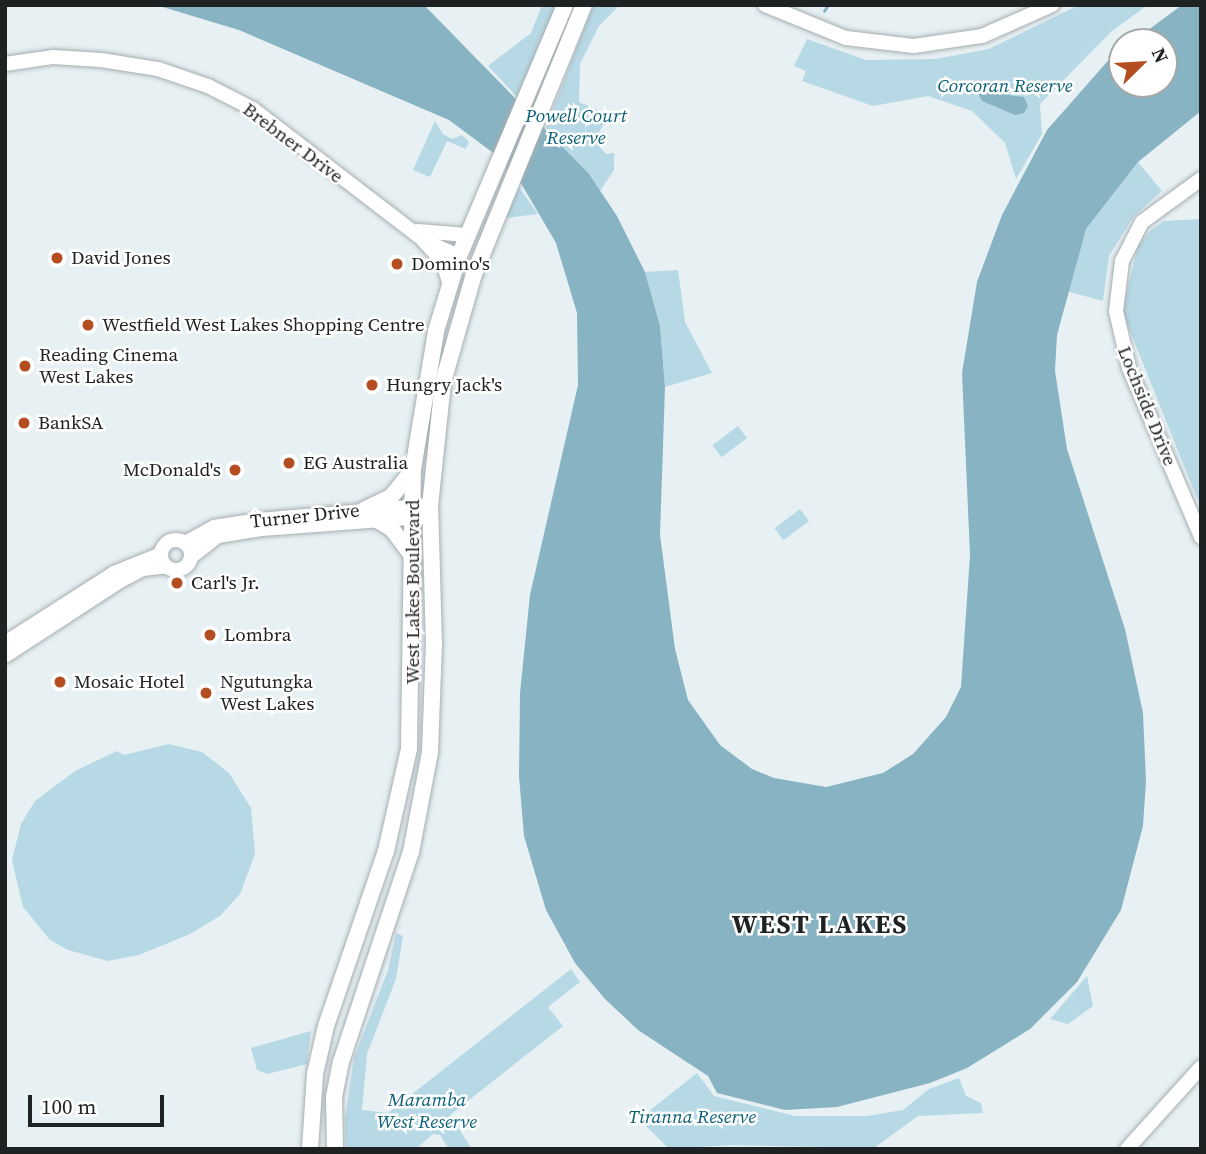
<!DOCTYPE html>
<style>
body{margin:0}
#map{position:relative;width:1206px;height:1154px;overflow:hidden;background:#e7f0f3;font-family:"Source Serif 4",serif}
div>[style]{position:absolute}
[style*='--x']{left:calc(var(--x)*1px);top:calc(var(--y)*1px);width:calc(var(--w)*1px);rotate:calc(var(--a)*1deg)}
.green>*{inset:0;background:#b7d9e5;transform-origin:0 0}
.water>*{inset:0;background:#88b3c2}
.stream>*{height:2.5px;margin:-1.25px;padding:0 1.25px;transform-origin:1.25px;border-radius:1.25px;background:#88b3c2}
.roads{filter:drop-shadow(0 0 2px #a7aeb1) drop-shadow(0 0 2px #a7aeb1)}
.tertiary>*{height:14px;margin:-7px;padding:0 7px;transform-origin:7px;border-radius:7px;background:#fff}
.tertiary>.ring{margin:-7px;padding:0;box-sizing:content-box;background:none;border:14px solid #fff;border-radius:50%}
.secondary>*{height:16px;margin:-8px;padding:0 8px;transform-origin:8px;border-radius:8px;background:#fff}
.dots>*{width:19px;height:19px;translate:-50% -50%;box-sizing:border-box;border:4px solid #fff;border-radius:50%}
span{translate:-50% -50%;white-space:nowrap;text-align:center;line-height:1.15;-webkit-text-stroke:5px #fff;paint-order:stroke}
.park-label{font-size:19px;color:#0b6178;font-style:italic}
.street-label{font-size:19px;color:#1f2223}
.poi-label{font-size:19px;color:#1f2223}
.left{translate:0 -50%;text-align:left}
.right{translate:-100% -50%;text-align:right}
.district-label{font-size:26px;color:#1f2223;font-weight:700;letter-spacing:2px}
.frame{position:absolute;inset:0;border:7px solid #1f2223;pointer-events:none}
.north{position:absolute;left:1108px;top:28px;width:70px;height:70px;box-sizing:border-box;background:#fff;border:2px solid #a5a7a7;border-radius:50%;rotate:66deg;font-size:19px;font-weight:700;line-height:28px;text-align:center;color:#1f2223}
.north::after{content:'';display:block;margin:auto;width:24px;height:32px;background:#b44e21;clip-path:polygon(50% 0,100% 100%,50% 72%,0 100%)}
.scale{position:absolute;left:28px;top:1095px;width:136px;height:32px;box-sizing:border-box;border:4px solid #1f2223;border-top:0;padding-left:9px;font-size:21px;line-height:24px;white-space:nowrap;color:#1f2223;-webkit-text-stroke:5px #fff;paint-order:stroke}
</style>
<div id="map">
<div class="green">
<div style="clip-path:polygon(542px 5px,556px 5px,518px 98px,488px 66px,531px 33px)"></div>
<div style="clip-path:polygon(593px 5px,620px 5px,599px 26px,580px 64px,579px 102px,609px 115px,598px 134px,598px 145px,606px 154px,614px 153px,614px 170px,600px 191px,546px 128px)"></div>
<div style="clip-path:polygon(1079px 5px,1148px 5px,1112px 31px,1040px 104px,1042px 134px,1016px 179px,1005px 143px,972px 111px,928px 96px,873px 106px,802px 81px,806px 71px,794px 66px,807px 39px,866px 60px,935px 59px,989px 49px)"></div>
<div style="clip-path:polygon(435px 121px,443px 134px,452px 139px,462px 135px,469px 142px,466px 149px,447px 141px,430px 177px,413px 170px)"></div>
<div style="clip-path:polygon(1138px 162px,1162px 191px,1134px 216px,1109px 256px,1103px 301px,1066px 291px,1086px 229px)"></div>
<div style="clip-path:polygon(518px 186px,538px 214px,505px 218px)"></div>
<div style="clip-path:polygon(1201px 219px,1201px 508px,1122px 311px,1138px 246px,1151px 230px,1164px 221px)"></div>
<div style="clip-path:polygon(678px 270px,685px 322px,712px 373px,665px 387px,660px 326px,645px 272px)"></div>
<div style="left:738px;top:426px;width:15px;height:32px;rotate:53deg"></div>
<div style="left:800px;top:509px;width:15px;height:32px;rotate:53deg"></div>
<div style="clip-path:polygon(169px 744px,202px 752px,229px 773px,251px 808px,255px 854px,240px 894px,220px 916px,190px 934px,139px 955px,108px 961px,68px 950px,50px 940px,23px 907px,12px 860px,21px 824px,35px 801px,75px 771px,117px 751px,124px 755px)"></div>
<div style="clip-path:polygon(396px 933px,403px 936px,396px 979px,367px 1054px,362px 1110px,388px 1113px,571px 969px,580px 982px,548px 1007px,563px 1026px,450px 1115px,472px 1149px,449px 1149px,440px 1135px,433px 1134px,416px 1149px,346px 1149px,345px 1118px,354px 1058px,388px 970px)"></div>
<div style="clip-path:polygon(1087px 976px,1093px 1006px,1068px 1024px,1050px 1019px)"></div>
<div style="clip-path:polygon(311px 1031px,307px 1064px,267px 1074px,257px 1070px,251px 1048px)"></div>
<div style="clip-path:polygon(697px 1073px,714px 1096px,795px 1116px,867px 1116px,903px 1110px,929px 1089px,959px 1078px,966px 1096px,981px 1103px,983px 1113px,918px 1116px,874px 1148px,729px 1145px,669px 1149px,639px 1119px)"></div>
</div>
<div class="water">
<div style="clip-path:polygon(156px 5px,424px 5px,589px 174px,617px 216px,645px 272px,660px 326px,665px 387px,660px 535px,675px 649px,688px 700px,720px 745px,752px 769px,774px 778px,826px 787px,883px 773px,913px 754px,946px 717px,961px 687px,970px 555px,962px 373px,977px 282px,1002px 215px,1047px 130px,1113px 55px,1122px 49px,1122px 84px,1164px 84px,1164px 42px,1132px 42px,1182px 5px,1201px 5px,1201px 111px,1138px 162px,1086px 229px,1057px 335px,1055px 371px,1067px 449px,1125px 629px,1143px 713px,1146px 781px,1143px 826px,1121px 910px,1077px 982px,1030px 1029px,967px 1068px,930px 1083px,837px 1107px,785px 1110px,717px 1093px,708px 1076px,638px 1030px,605px 999px,575px 963px,546px 910px,524px 836px,519px 776px,520px 693px,530px 595px,578px 385px,577px 313px,556px 243px,522px 185px,492px 152px,449px 120px,239px 30px)"></div>
<div style="clip-path:polygon(990px 83px,1008px 95px,1024px 97px,1028px 106px,1024px 113px,1015px 115px,982px 101px,978px 93px)"></div>
</div>
<div class="stream">
<div style="--x:824;--y:11;--w:7;--a:-56"></div>
</div>
<div class="roads">
<div class="tertiary">
<div style="--x:765;--y:5;--w:87;--a:22.2"></div>
<div style="--x:846;--y:38;--w:68;--a:6.7"></div>
<div style="--x:914;--y:46;--w:69;--a:-8.4"></div>
<div style="--x:982;--y:36;--w:77;--a:-23.9"></div>
<div style="--x:5;--y:64;--w:49;--a:-8.3"></div>
<div style="--x:53;--y:57;--w:48;--a:3.6"></div>
<div style="--x:101;--y:60;--w:58;--a:9"></div>
<div style="--x:158;--y:69;--w:53;--a:18.8"></div>
<div style="--x:208;--y:86;--w:51;--a:27.1"></div>
<div style="--x:253;--y:109;--w:217;--a:37.5"></div>
<div style="--x:425;--y:241;--w:37;--a:24"></div>
<div style="--x:1201;--y:179;--w:73;--a:143.9"></div>
<div style="--x:1142;--y:222;--w:44;--a:117.1"></div>
<div style="--x:1122;--y:261;--w:50;--a:96.8"></div>
<div style="--x:1116;--y:311;--w:58;--a:77.2"></div>
<div style="--x:1129;--y:368;--w:184;--a:66.9"></div>
<div style="--x:418;--y:231;--w:49;--a:4.7"></div>
<div class="ring" style="left:161px;top:540px;width:16px;height:16px"></div>
<div style="--x:185;--y:543;--w:33;--a:-29"></div>
<div style="--x:214;--y:527;--w:46;--a:-8.8"></div>
<div style="--x:259;--y:520;--w:164;--a:-4.9"></div>
<div style="--x:191;--y:557;--w:34;--a:-38"></div>
<div style="--x:218;--y:536;--w:45;--a:-9"></div>
<div style="--x:262;--y:529;--w:160;--a:-4.3"></div>
<div style="--x:5;--y:643;--w:130;--a:-32.7"></div>
<div style="--x:114;--y:573;--w:51;--a:-22"></div>
<div style="--x:5;--y:656;--w:137;--a:-33.1"></div>
<div style="--x:120;--y:581;--w:26;--a:-28"></div>
<div style="--x:143;--y:569;--w:23;--a:-7"></div>
<div style="--x:1127;--y:1149;--w:110;--a:-47.9"></div>
</div>
<div class="secondary">
<div style="--x:425;--y:241;--w:26;--a:47"></div>
<div style="--x:443;--y:260;--w:23;--a:72"></div>
<div style="--x:364;--y:510;--w:30;--a:-26"></div>
<div style="--x:391;--y:497;--w:33;--a:-51"></div>
<div style="--x:377;--y:520;--w:17;--a:31"></div>
<div style="--x:392;--y:529;--w:31;--a:53"></div>
<div style="--x:310;--y:1149;--w:75;--a:-86.2"></div>
<div style="--x:315;--y:1074;--w:49;--a:-77.1"></div>
<div style="--x:326;--y:1026;--w:185;--a:-71.1"></div>
<div style="--x:386;--y:851;--w:105;--a:-77.3"></div>
<div style="--x:409;--y:749;--w:280;--a:-89.2"></div>
<div style="--x:413;--y:469;--w:140;--a:-80.5"></div>
<div style="--x:436;--y:331;--w:78;--a:-73"></div>
<div style="--x:459;--y:256;--w:272;--a:-67.1"></div>
<div style="--x:335;--y:1149;--w:52;--a:-91.1"></div>
<div style="--x:334;--y:1097;--w:36;--a:-79"></div>
<div style="--x:341;--y:1062;--w:221;--a:-71.6"></div>
<div style="--x:411;--y:852;--w:102;--a:-79.2"></div>
<div style="--x:430;--y:752;--w:107;--a:-87.9"></div>
<div style="--x:434;--y:645;--w:139;--a:-91.6"></div>
<div style="--x:430;--y:506;--w:125;--a:-84"></div>
<div style="--x:443;--y:382;--w:112;--a:-74"></div>
<div style="--x:474;--y:274;--w:291;--a:-67.8"></div>
</div>
</div>
<div class="dots">
<div style="left:57px;top:258px;background:#b44e21"></div>
<div style="left:397px;top:264px;background:#b44e21"></div>
<div style="left:88px;top:325px;background:#b44e21"></div>
<div style="left:25px;top:366px;background:#b44e21"></div>
<div style="left:372px;top:385px;background:#b44e21"></div>
<div style="left:24px;top:423px;background:#b44e21"></div>
<div style="left:289px;top:463px;background:#b44e21"></div>
<div style="left:235px;top:470px;background:#b44e21"></div>
<div style="left:177px;top:583px;background:#b44e21"></div>
<div style="left:210px;top:635px;background:#b44e21"></div>
<div style="left:60px;top:682px;background:#b44e21"></div>
<div style="left:206px;top:693px;background:#b44e21"></div>
</div>
<div class="park-label">
<span style="left:1005px;top:86px">Corcoran Reserve</span>
<span style="left:576px;top:127px">Powell Court<br>Reserve</span>
<span style="left:427px;top:1111px">Maramba<br>West Reserve</span>
<span style="left:692px;top:1117px">Tiranna Reserve</span>
</div>
<div class="street-label">
<span style="left:293px;top:143px;rotate:37deg">Brebner Drive</span>
<span style="left:1147px;top:406px;rotate:68deg">Lochside Drive</span>
<span style="left:305px;top:516px;rotate:-6deg">Turner Drive</span>
<span style="left:413px;top:592px;rotate:-90deg">West Lakes Boulevard</span>
</div>
<div class="poi-label">
<span class="left" style="left:71px;top:258px">David Jones</span>
<span class="left" style="left:411px;top:264px">Domino's</span>
<span class="left" style="left:102px;top:325px">Westfield West Lakes Shopping Centre</span>
<span class="left" style="left:39px;top:366px">Reading Cinema<br>West Lakes</span>
<span class="left" style="left:386px;top:385px">Hungry Jack's</span>
<span class="left" style="left:38px;top:423px">BankSA</span>
<span class="left" style="left:303px;top:463px">EG Australia</span>
<span class="right" style="left:221px;top:470px">McDonald's</span>
<span class="left" style="left:191px;top:583px">Carl's Jr.</span>
<span class="left" style="left:224px;top:635px">Lombra</span>
<span class="left" style="left:74px;top:682px">Mosaic Hotel</span>
<span class="left" style="left:220px;top:693px">Ngutungka<br>West Lakes</span>
</div>
<div class="district-label">
<span style="left:820px;top:925px">WEST LAKES</span>
</div>
<div class="frame"></div>
<div class="north">N</div>
<div class="scale">100 m</div>
</div>
